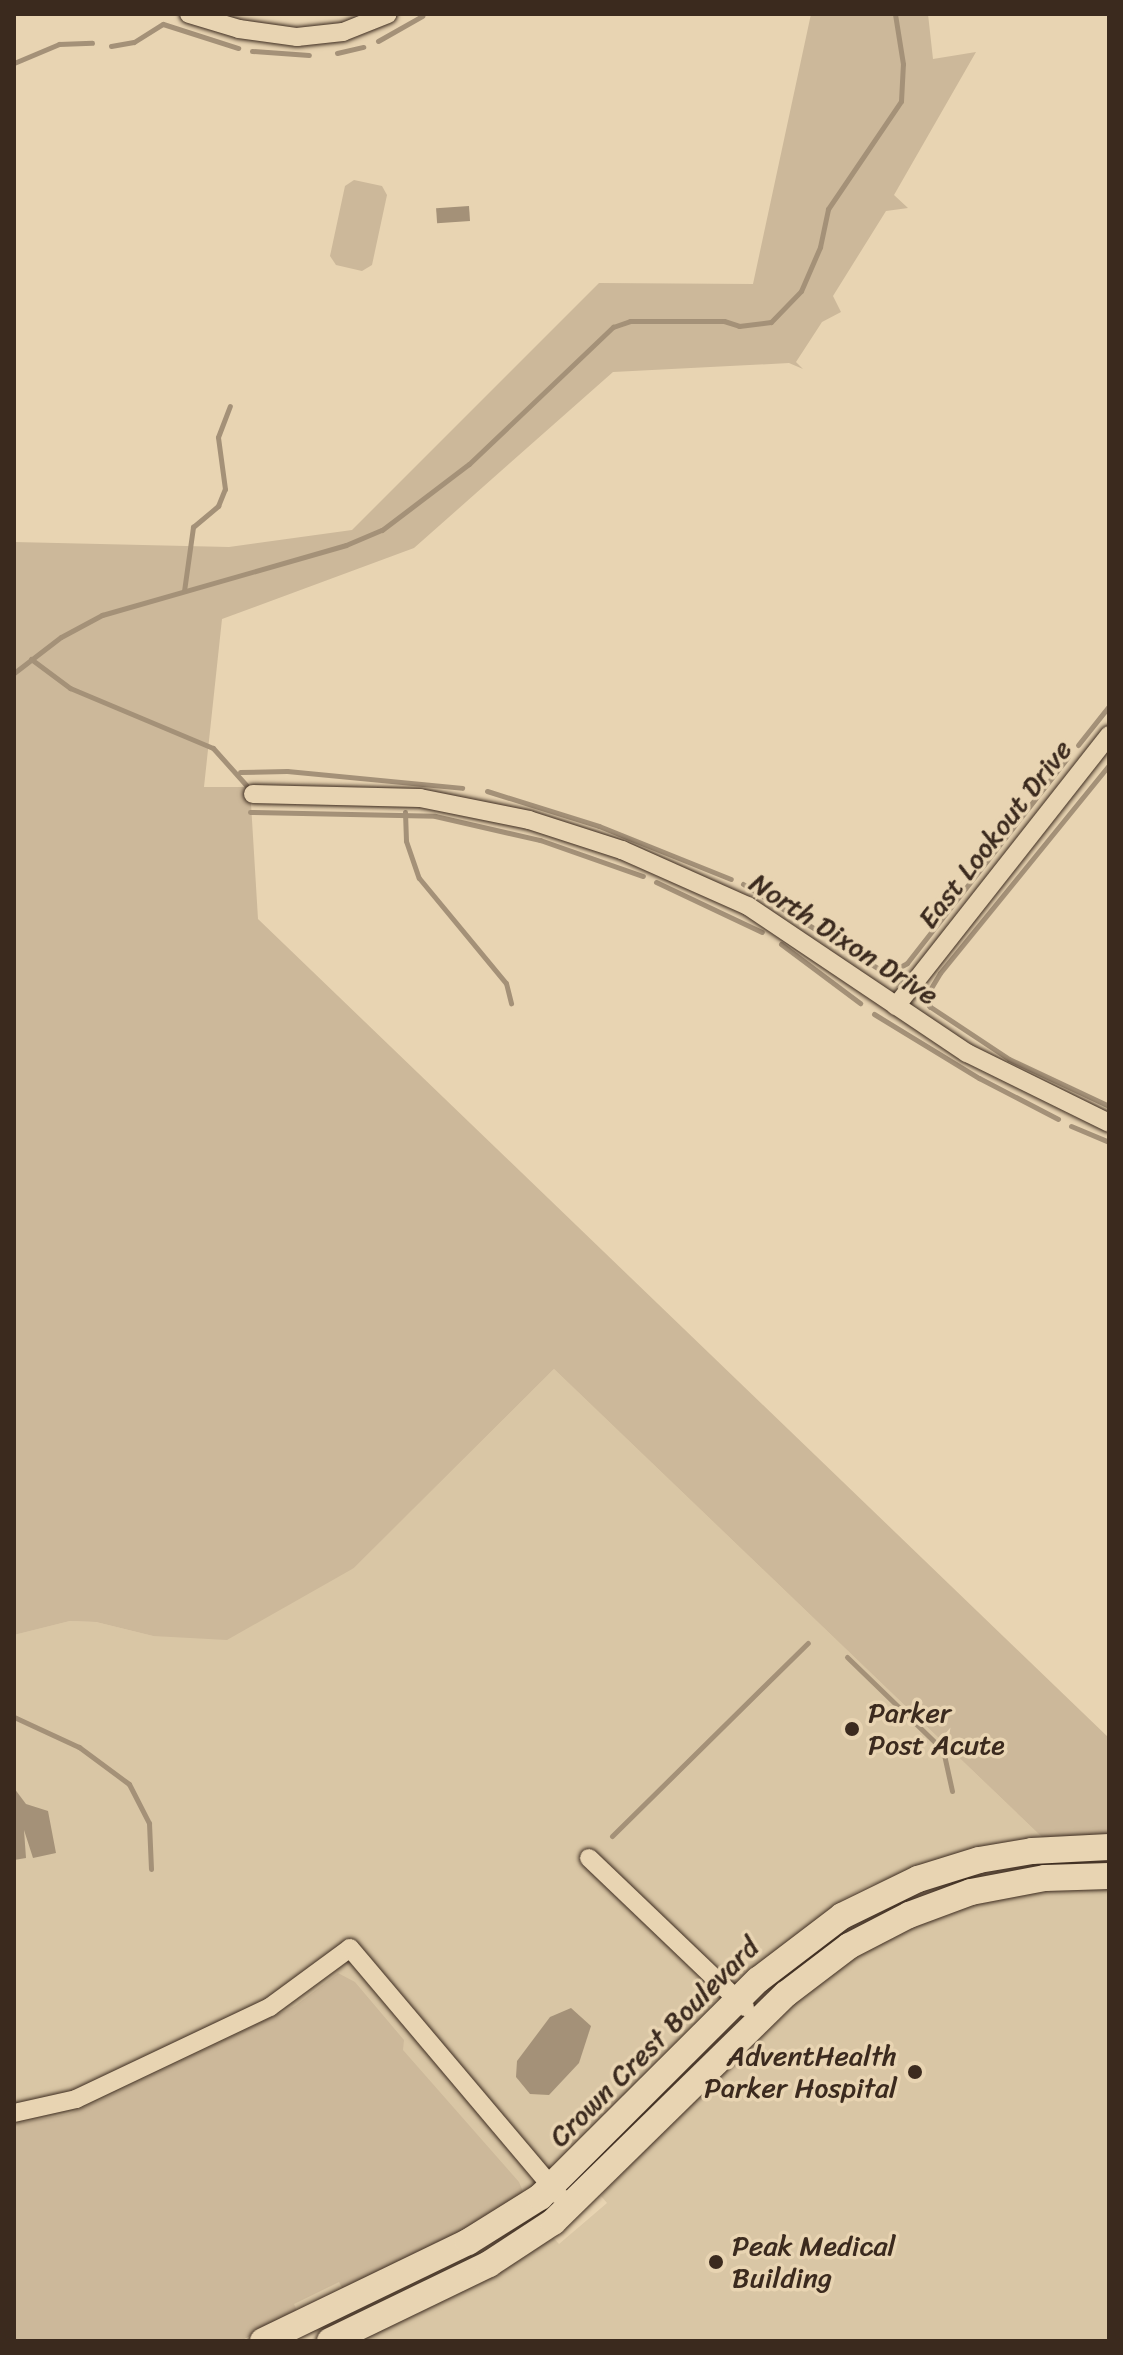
<!DOCTYPE html>
<style>
body{margin:0}
#map{position:relative;width:1123px;height:2355px;overflow:hidden;background:#e8d4b2;font-family:Sriracha,sans-serif}
div>[style]{position:absolute}
[style*='--x']{left:calc(var(--x)*1px);top:calc(var(--y)*1px);width:calc(var(--w)*1px);rotate:calc(var(--a)*1deg)}
.built>*{inset:0;background:#d9c6a5}
.green>*{inset:0;background:#ccb89a}
.water>*{inset:0;background:#a49178;transform-origin:0 0}
.stream>*{height:5px;margin:-2.5px;padding:0 2.5px;transform-origin:2.5px;border-radius:2.5px;background:#a49178}
.roads{filter:drop-shadow(0 0 2px #3b2a1e) drop-shadow(0 0 2px #3b2a1e)}
.street>*{height:18px;margin:-9px;padding:0 9px;transform-origin:9px;border-radius:9px;background:#e8d4b2}
.secondary>*{height:26px;margin:-13px;padding:0 13px;transform-origin:13px;border-radius:13px;background:#e8d4b2}
.dots>*{width:22px;height:22px;translate:-50% -50%;box-sizing:border-box;border:4px solid #e8d4b2;border-radius:50%}
span{translate:-50% -50%;white-space:nowrap;text-align:center;line-height:1.15;-webkit-text-stroke:7px #e8d4b2;paint-order:stroke}
.street-label{font-size:28px;color:#3b2a1e}
.poi-label{font-size:28px;color:#3b2a1e}
.left{translate:0 -50%;text-align:left}
.right{translate:-100% -50%;text-align:right}
.frame{position:absolute;inset:0;border:16px solid #3b2a1e;pointer-events:none}
</style>
<div id="map">
<div class="built">
<div style="clip-path:polygon(554px 1369px,1045px 1840px,869px 1885px,843px 1899px,524px 2194px,240px 2341px,14px 2341px,14px 1635px,70px 1621px,96px 1622px,153px 1636px,354px 1568px)"></div>
<div style="clip-path:polygon(1109px 1885px,1109px 2341px,353px 2341px,552px 2236px,559px 2244px,607px 2203px,601px 2196px,607px 2189px,766px 2027px,837px 1966px,927px 1918px,1011px 1894px)"></div>
</div>
<div class="green">
<div style="clip-path:polygon(811px 14px,928px 14px,933px 59px,976px 52px,894px 195px,908px 208px,886px 211px,833px 296px,841px 312px,822px 322px,796px 362px,803px 369px,789px 363px,613px 372px,414px 548px,222px 619px,204px 787px,250px 787px,258px 919px,1109px 1738px,1109px 1837px,1045px 1840px,554px 1369px,354px 1568px,227px 1640px,153px 1636px,96px 1622px,70px 1621px,14px 1635px,14px 542px,229px 547px,352px 530px,599px 283px,753px 284px)"></div>
<div style="clip-path:polygon(354px 180px,382px 186px,387px 195px,372px 265px,362px 271px,336px 265px,330px 256px,345px 186px)"></div>
<div style="clip-path:polygon(1109px 1857px,1109px 1867px,1019px 1873px,772px 1994px,765px 1985px,846px 1925px,925px 1887px,993px 1868px)"></div>
<div style="clip-path:polygon(338px 1973px,355px 1982px,404px 2040px,403px 2050px,519px 2182px,524px 2194px,502px 2212px,343px 2290px,339px 2282px,294px 2304px,298px 2313px,240px 2341px,14px 2341px,14px 2124px,68px 2114px,101px 2100px,295px 2006px)"></div>
</div>
<div class="water">
<div style="left:469px;top:206px;width:15px;height:33px;rotate:86deg"></div>
<div style="clip-path:polygon(14px 1788px,26px 1804px,48px 1811px,56px 1853px,33px 1858px,24px 1830px,26px 1858px,14px 1860px)"></div>
<div style="clip-path:polygon(571px 2008px,591px 2026px,579px 2063px,549px 2095px,530px 2094px,516px 2077px,517px 2061px,550px 2017px)"></div>
</div>
<div class="stream">
<div style="--x:378;--y:41;--w:51;--a:-29.6"></div>
<div style="--x:111;--y:46;--w:23;--a:-10"></div>
<div style="--x:134;--y:42;--w:34;--a:-32"></div>
<div style="--x:163;--y:24;--w:79;--a:17.7"></div>
<div style="--x:252;--y:51;--w:57;--a:4"></div>
<div style="--x:337;--y:53;--w:27;--a:-13"></div>
<div style="--x:14;--y:63;--w:49;--a:-22.9"></div>
<div style="--x:59;--y:44;--w:33;--a:-2"></div>
<div style="--x:184;--y:591;--w:65;--a:-82"></div>
<div style="--x:193;--y:527;--w:33;--a:-40"></div>
<div style="--x:218;--y:506;--w:18;--a:-68"></div>
<div style="--x:225;--y:489;--w:52;--a:-97.7"></div>
<div style="--x:218;--y:437;--w:33;--a:-69"></div>
<div style="--x:31;--y:659;--w:49;--a:36.6"></div>
<div style="--x:70;--y:688;--w:155;--a:22.8"></div>
<div style="--x:213;--y:748;--w:51;--a:48.2"></div>
<div style="--x:14;--y:673;--w:59;--a:-37.5"></div>
<div style="--x:61;--y:637;--w:47;--a:-28.2"></div>
<div style="--x:102;--y:615;--w:254;--a:-16"></div>
<div style="--x:346;--y:545;--w:39;--a:-23"></div>
<div style="--x:382;--y:530;--w:109;--a:-37.2"></div>
<div style="--x:469;--y:464;--w:199;--a:-43.6"></div>
<div style="--x:613;--y:327;--w:18;--a:-19"></div>
<div style="--x:630;--y:321;--w:94;--a:0"></div>
<div style="--x:724;--y:321;--w:16;--a:18"></div>
<div style="--x:739;--y:326;--w:32;--a:-7"></div>
<div style="--x:771;--y:322;--w:43;--a:-45.9"></div>
<div style="--x:801;--y:291;--w:48;--a:-66.6"></div>
<div style="--x:820;--y:247;--w:39;--a:-78"></div>
<div style="--x:828;--y:209;--w:130;--a:-55.9"></div>
<div style="--x:901;--y:101;--w:37;--a:-87"></div>
<div style="--x:903;--y:64;--w:51;--a:-99.1"></div>
<div style="--x:1078;--y:745;--w:50;--a:-51.5"></div>
<div style="--x:240;--y:772;--w:47;--a:-1.2"></div>
<div style="--x:287;--y:771;--w:176;--a:5.5"></div>
<div style="--x:487;--y:791;--w:117;--a:17.4"></div>
<div style="--x:599;--y:826;--w:142;--a:21.9"></div>
<div style="--x:250;--y:812;--w:185;--a:1.2"></div>
<div style="--x:435;--y:816;--w:108;--a:12.9"></div>
<div style="--x:540;--y:840;--w:109;--a:19.3"></div>
<div style="--x:405;--y:812;--w:29;--a:88"></div>
<div style="--x:406;--y:841;--w:39;--a:71"></div>
<div style="--x:419;--y:878;--w:136;--a:50.4"></div>
<div style="--x:506;--y:983;--w:21;--a:76"></div>
<div style="--x:656;--y:882;--w:117;--a:25.3"></div>
<div style="--x:743;--y:884;--w:179;--a:32"></div>
<div style="--x:781;--y:944;--w:99;--a:36.8"></div>
<div style="--x:891;--y:972;--w:18;--a:-29"></div>
<div style="--x:907;--y:963;--w:261;--a:-52"></div>
<div style="--x:929;--y:1006;--w:96;--a:33.5"></div>
<div style="--x:1009;--y:1059;--w:110;--a:25.2"></div>
<div style="--x:930;--y:1007;--w:14;--a:-98"></div>
<div style="--x:928;--y:993;--w:23;--a:-59"></div>
<div style="--x:940;--y:973;--w:268;--a:-50.9"></div>
<div style="--x:874;--y:1014;--w:123;--a:31.4"></div>
<div style="--x:979;--y:1078;--w:89;--a:27.4"></div>
<div style="--x:1071;--y:1126;--w:41;--a:22.8"></div>
<div style="--x:847;--y:1657;--w:134;--a:44.1"></div>
<div style="--x:943;--y:1750;--w:42;--a:77.6"></div>
<div style="--x:14;--y:1717;--w:72;--a:24.8"></div>
<div style="--x:79;--y:1747;--w:62;--a:36.5"></div>
<div style="--x:129;--y:1784;--w:44;--a:62.9"></div>
<div style="--x:149;--y:1823;--w:46;--a:87.5"></div>
<div style="--x:612;--y:1836;--w:275;--a:-44.6"></div>
</div>
<div class="roads">
<div class="street">
<div style="--x:189;--y:14;--w:52;--a:16.7"></div>
<div style="--x:239;--y:29;--w:59;--a:7.9"></div>
<div style="--x:297;--y:37;--w:46;--a:-6.2"></div>
<div style="--x:343;--y:32;--w:48;--a:-21.8"></div>
<div style="--x:253;--y:794;--w:167;--a:1.4"></div>
<div style="--x:420;--y:798;--w:111;--a:11.4"></div>
<div style="--x:529;--y:820;--w:98;--a:17.9"></div>
<div style="--x:622;--y:850;--w:138;--a:24"></div>
<div style="--x:748;--y:906;--w:264;--a:33.9"></div>
<div style="--x:967;--y:1053;--w:158;--a:26.2"></div>
<div style="--x:896;--y:1006;--w:345;--a:-51.8"></div>
<div style="--x:589;--y:1858;--w:216;--a:43.7"></div>
<div style="--x:14;--y:2113;--w:64;--a:-12.7"></div>
<div style="--x:76;--y:2099;--w:215;--a:-25.4"></div>
<div style="--x:270;--y:2007;--w:99;--a:-36.4"></div>
<div style="--x:350;--y:1948;--w:324;--a:49.8"></div>
</div>
<div class="secondary">
<div style="--x:263;--y:2341;--w:228;--a:-25.8"></div>
<div style="--x:468;--y:2242;--w:85;--a:-32"></div>
<div style="--x:540;--y:2197;--w:308;--a:-44.9"></div>
<div style="--x:758;--y:1980;--w:106;--a:-37.3"></div>
<div style="--x:842;--y:1916;--w:85;--a:-26"></div>
<div style="--x:918;--y:1879;--w:64;--a:-17.3"></div>
<div style="--x:979;--y:1860;--w:54;--a:-9.6"></div>
<div style="--x:1032;--y:1851;--w:77;--a:-3"></div>
<div style="--x:330;--y:2341;--w:177;--a:-25.8"></div>
<div style="--x:489;--y:2264;--w:77;--a:-33.3"></div>
<div style="--x:553;--y:2222;--w:326;--a:-44.4"></div>
<div style="--x:786;--y:1994;--w:79;--a:-37.3"></div>
<div style="--x:849;--y:1946;--w:68;--a:-27.3"></div>
<div style="--x:909;--y:1915;--w:66;--a:-20.4"></div>
<div style="--x:971;--y:1892;--w:75;--a:-10.7"></div>
<div style="--x:1045;--y:1878;--w:64;--a:-1.8"></div>
</div>
</div>
<div class="dots">
<div style="left:852px;top:1729px;background:#3b2a1e"></div>
<div style="left:915px;top:2072px;background:#3b2a1e"></div>
<div style="left:716px;top:2262px;background:#3b2a1e"></div>
</div>
<div class="street-label">
<span style="left:995px;top:834px;rotate:-52deg">East Lookout Drive</span>
<span style="left:844px;top:939px;rotate:33deg">North Dixon Drive</span>
<span style="left:654px;top:2042px;rotate:-45deg">Crown Crest Boulevard</span>
</div>
<div class="poi-label">
<span class="left" style="left:868px;top:1729px">Parker<br>Post Acute</span>
<span class="right" style="left:897px;top:2072px">AdventHealth<br>Parker Hospital</span>
<span class="left" style="left:732px;top:2262px">Peak Medical<br>Building</span>
</div>
<div class="frame"></div>
</div>
